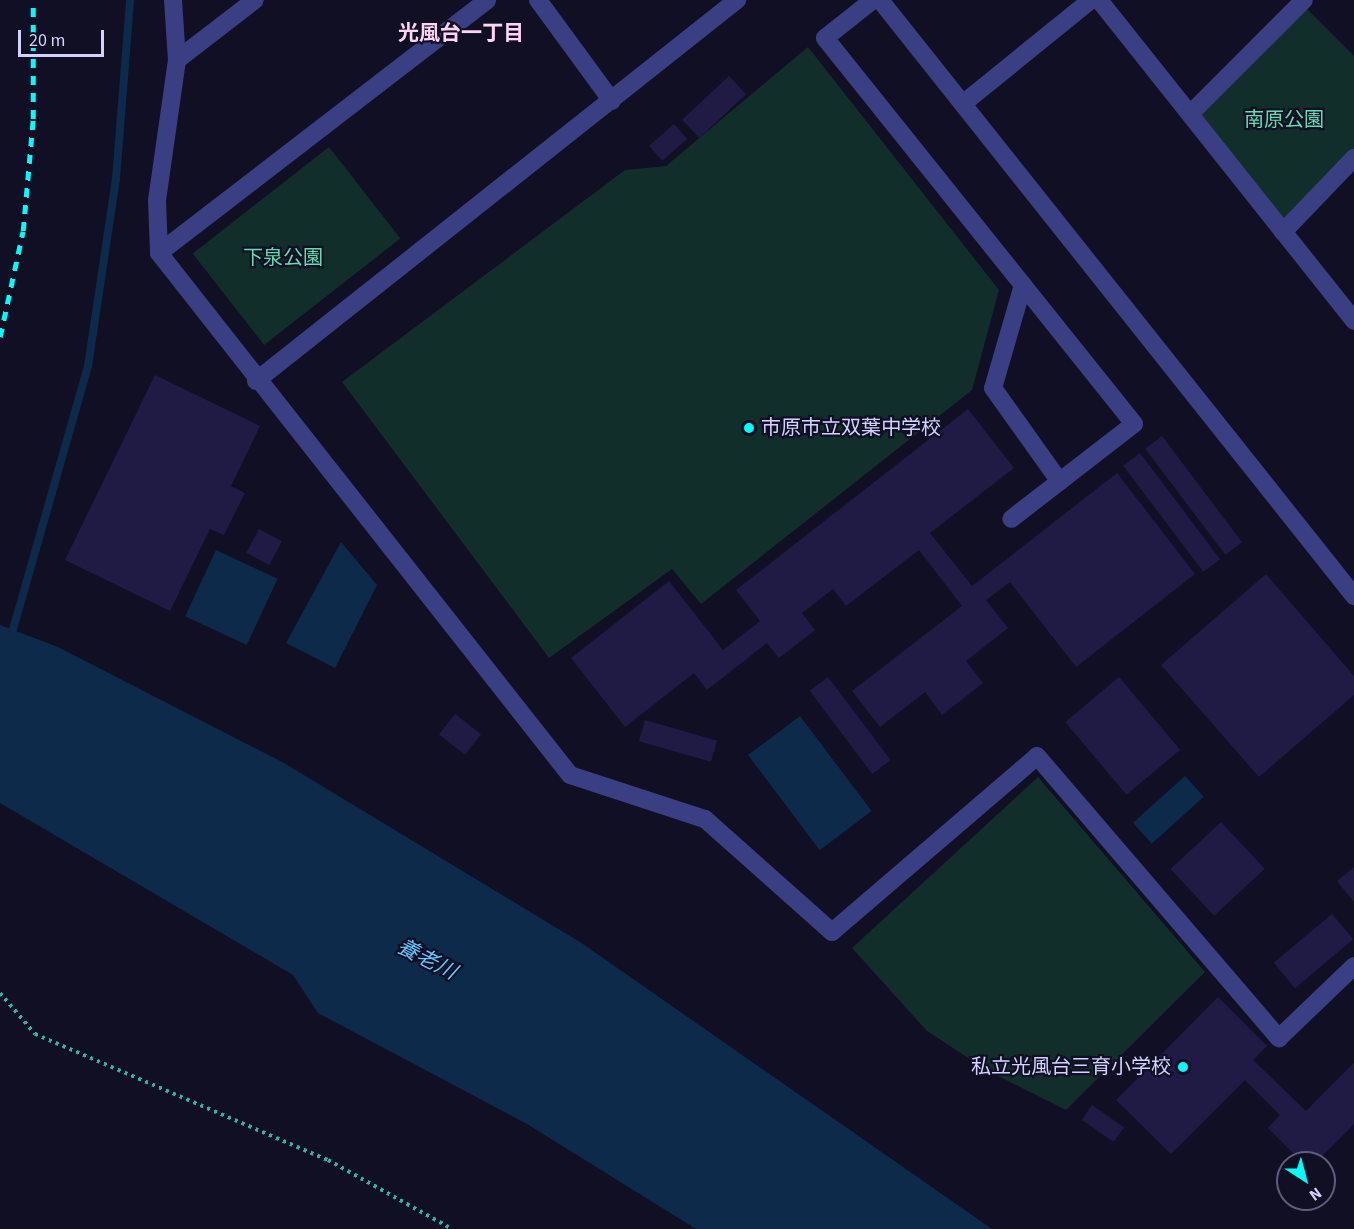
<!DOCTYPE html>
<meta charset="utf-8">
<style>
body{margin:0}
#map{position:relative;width:1354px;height:1229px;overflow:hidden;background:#100f24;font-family:"Source Sans 3","Noto Sans JP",sans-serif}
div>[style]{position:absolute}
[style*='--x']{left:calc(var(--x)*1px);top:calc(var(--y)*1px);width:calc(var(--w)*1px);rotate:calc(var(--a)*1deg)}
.green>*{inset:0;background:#122e2a;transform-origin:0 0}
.water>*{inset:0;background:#0d2a4a;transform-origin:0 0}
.stream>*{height:8px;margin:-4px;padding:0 4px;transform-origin:4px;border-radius:4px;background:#0d2a4a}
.building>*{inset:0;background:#1f1b45;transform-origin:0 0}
.path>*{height:4px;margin-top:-2px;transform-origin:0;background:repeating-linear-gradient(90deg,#30b5a0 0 3px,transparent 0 7.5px)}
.minor>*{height:18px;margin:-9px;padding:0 9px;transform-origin:9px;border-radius:9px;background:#3a3e83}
.rail>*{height:4.5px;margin-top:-2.25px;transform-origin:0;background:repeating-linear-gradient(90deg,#02fbfb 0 9px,transparent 0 17px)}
.dots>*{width:16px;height:16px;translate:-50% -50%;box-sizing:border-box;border:3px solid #100f24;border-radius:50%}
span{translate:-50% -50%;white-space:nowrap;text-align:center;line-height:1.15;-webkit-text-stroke:4.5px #100f24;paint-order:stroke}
.park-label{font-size:20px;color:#5edfb2}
.poi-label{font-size:20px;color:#d3d2ff}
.left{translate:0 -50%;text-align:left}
.right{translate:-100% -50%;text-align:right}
.neighbourhood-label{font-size:21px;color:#ffd4f3;font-weight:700}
.water-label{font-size:21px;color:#61c5fe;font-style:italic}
.north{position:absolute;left:1276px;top:1151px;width:60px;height:60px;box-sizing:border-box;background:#100f24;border:2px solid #5e5d7c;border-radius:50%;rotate:144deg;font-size:16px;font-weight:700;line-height:24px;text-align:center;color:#d3d2ff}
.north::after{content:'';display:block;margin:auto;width:21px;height:27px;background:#02fbfb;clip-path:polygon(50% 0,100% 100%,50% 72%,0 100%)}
.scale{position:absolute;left:18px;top:30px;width:86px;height:27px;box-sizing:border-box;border:3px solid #d3d2ff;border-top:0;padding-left:8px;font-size:18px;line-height:21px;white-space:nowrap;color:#d3d2ff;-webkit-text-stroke:4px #100f24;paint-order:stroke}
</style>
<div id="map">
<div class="green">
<div style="clip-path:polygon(1301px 3px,1354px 56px,1354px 158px,1283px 232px,1190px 114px)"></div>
<div style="clip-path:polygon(808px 47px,999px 290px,972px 390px,701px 604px,672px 569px,549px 658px,342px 382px,625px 170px,666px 166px)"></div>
<div style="left:329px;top:147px;width:116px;height:173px;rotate:52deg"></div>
<div style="clip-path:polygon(1038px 777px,1205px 972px,1066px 1110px,988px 1071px,927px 1031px,852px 948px)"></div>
</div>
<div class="water">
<div style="clip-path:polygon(341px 542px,377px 585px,335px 668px,286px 643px)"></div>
<div style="left:216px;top:550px;width:68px;height:73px;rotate:25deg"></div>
<div style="clip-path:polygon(0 625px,58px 647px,284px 763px,580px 942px,992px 1229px,696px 1229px,527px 1124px,318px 1013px,293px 975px,0 803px)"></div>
<div style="left:800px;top:716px;width:119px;height:65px;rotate:53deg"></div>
<div style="left:1185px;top:776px;width:28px;height:70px;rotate:48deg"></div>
</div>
<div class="stream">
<div style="--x:10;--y:640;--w:285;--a:-74.1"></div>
<div style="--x:88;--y:366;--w:189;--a:-81.5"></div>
<div style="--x:116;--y:179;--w:180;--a:-85.5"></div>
</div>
<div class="building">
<div style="left:729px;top:76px;width:25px;height:64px;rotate:47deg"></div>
<div style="left:674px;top:124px;width:20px;height:33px;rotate:49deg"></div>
<div style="clip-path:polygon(155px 375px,260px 426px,231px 486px,245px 493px,224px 535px,210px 529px,170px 611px,65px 560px)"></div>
<div style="clip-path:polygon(968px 409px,1014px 468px,930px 533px,972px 586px,1117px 473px,1195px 574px,1076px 667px,1010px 582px,986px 600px,1008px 628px,966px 661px,983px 683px,942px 715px,925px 692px,880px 727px,852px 691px,962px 606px,919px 550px,846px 606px,833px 589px,802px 613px,815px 630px,779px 658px,767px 643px,707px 690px,694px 673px,625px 727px,571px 658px,669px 581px,723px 650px,760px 621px,736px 590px)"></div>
<div style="left:1162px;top:436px;width:133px;height:21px;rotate:53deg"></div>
<div style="left:1140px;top:453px;width:133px;height:21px;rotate:53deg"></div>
<div style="left:259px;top:529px;width:26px;height:27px;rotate:28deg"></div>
<div style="clip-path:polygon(1266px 574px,1354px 676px,1354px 695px,1259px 777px,1161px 665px)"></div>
<div style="left:828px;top:677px;width:104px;height:23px;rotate:53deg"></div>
<div style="left:1119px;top:677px;width:95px;height:70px;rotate:50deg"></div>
<div style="left:455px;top:714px;width:33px;height:26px;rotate:38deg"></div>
<div style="left:645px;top:720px;width:75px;height:22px;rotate:16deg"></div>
<div style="left:1221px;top:822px;width:64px;height:69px;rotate:47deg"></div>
<div style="clip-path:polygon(1354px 867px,1354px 902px,1337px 881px)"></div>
<div style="left:1332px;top:914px;width:33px;height:76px;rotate:50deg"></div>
<div style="clip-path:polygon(1218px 997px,1267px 1046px,1253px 1060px,1306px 1111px,1354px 1063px,1354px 1124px,1315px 1163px,1303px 1163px,1268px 1128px,1280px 1115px,1245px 1080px,1171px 1154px,1116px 1100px)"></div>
<div style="left:1092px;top:1105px;width:39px;height:18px;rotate:35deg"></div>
</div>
<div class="path">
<div style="--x:0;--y:993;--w:54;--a:49.5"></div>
<div style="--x:35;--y:1034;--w:319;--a:23.3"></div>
<div style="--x:328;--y:1160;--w:142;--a:29.1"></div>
</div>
<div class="minor">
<div style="--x:173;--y:0;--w:60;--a:86.2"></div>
<div style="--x:177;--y:60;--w:141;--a:98.1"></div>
<div style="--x:157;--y:200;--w:53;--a:87.8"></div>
<div style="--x:159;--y:253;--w:664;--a:51.78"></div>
<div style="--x:570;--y:775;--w:142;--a:18.1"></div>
<div style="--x:705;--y:819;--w:170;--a:41.7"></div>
<div style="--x:832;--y:932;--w:270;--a:-40.6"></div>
<div style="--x:1037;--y:756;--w:372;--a:49.4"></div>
<div style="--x:1279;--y:1038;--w:104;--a:-43.8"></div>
<div style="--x:538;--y:0;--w:125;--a:53.8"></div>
<div style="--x:873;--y:0;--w:61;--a:141.6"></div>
<div style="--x:825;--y:38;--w:494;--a:51.3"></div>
<div style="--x:1134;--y:424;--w:155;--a:142.3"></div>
<div style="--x:880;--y:0;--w:762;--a:51.5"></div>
<div style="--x:1099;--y:0;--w:410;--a:51.5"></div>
<div style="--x:177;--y:60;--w:98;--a:-37.6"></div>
<div style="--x:965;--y:102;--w:162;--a:-39"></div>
<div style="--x:1190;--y:114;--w:161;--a:-45"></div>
<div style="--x:1283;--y:232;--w:103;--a:-46.2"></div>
<div style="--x:159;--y:253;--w:414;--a:-37.6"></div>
<div style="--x:1023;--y:285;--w:107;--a:106.2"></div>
<div style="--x:993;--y:388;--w:115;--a:54.5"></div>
<div style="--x:256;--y:381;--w:614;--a:-38.38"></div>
</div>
<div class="rail">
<div style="--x:0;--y:337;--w:108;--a:-77.8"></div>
<div style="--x:23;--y:231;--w:112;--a:-84.9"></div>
<div style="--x:33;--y:119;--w:119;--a:-90"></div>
</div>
<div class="dots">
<div style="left:749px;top:428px;background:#02fbfb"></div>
<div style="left:1183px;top:1067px;background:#02fbfb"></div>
</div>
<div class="park-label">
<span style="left:1284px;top:120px">南原公園</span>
<span style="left:283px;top:258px">下泉公園</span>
</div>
<div class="poi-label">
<span class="left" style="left:761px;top:428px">市原市立双葉中学校</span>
<span class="right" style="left:1171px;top:1067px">私立光風台三育小学校</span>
</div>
<div class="neighbourhood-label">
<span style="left:461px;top:33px">光風台一丁目</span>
</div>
<div class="water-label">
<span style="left:427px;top:959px;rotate:27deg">養老川</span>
</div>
<div class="north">N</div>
<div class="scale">20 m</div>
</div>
